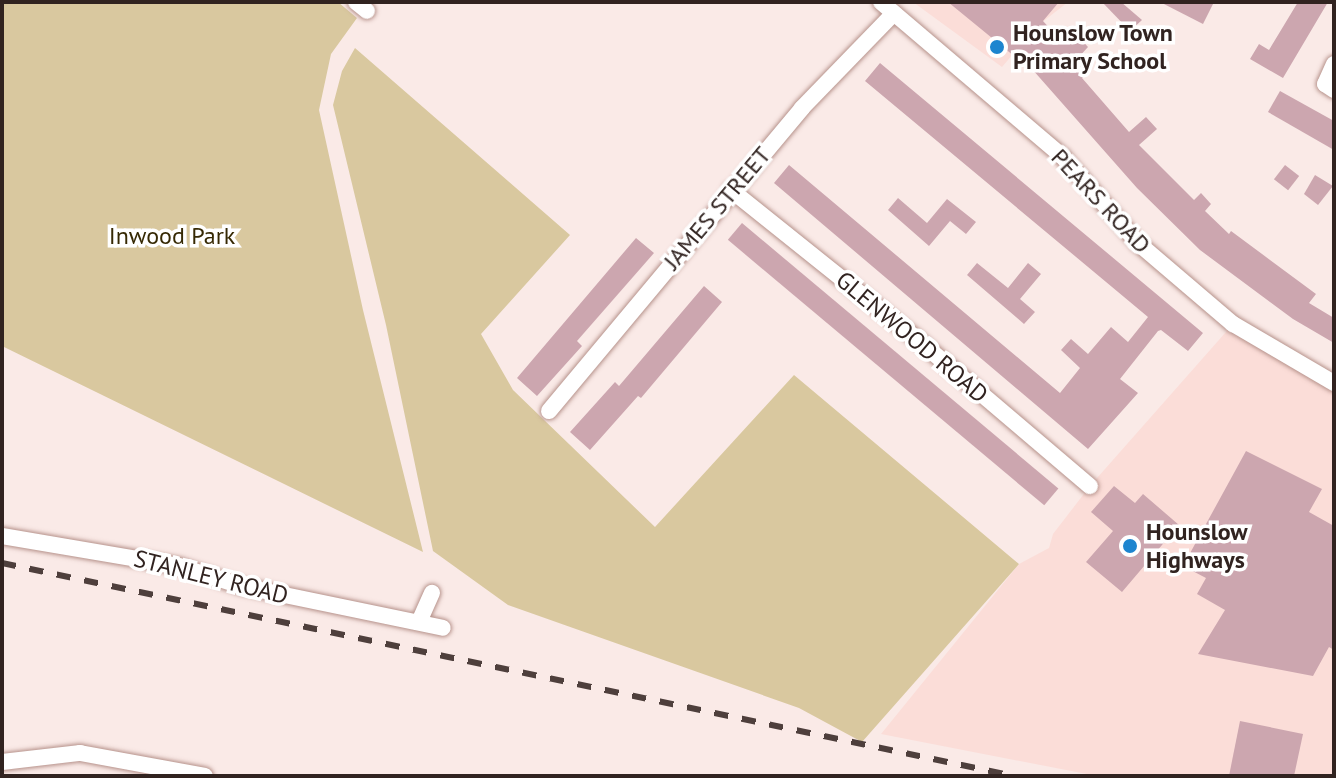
<!DOCTYPE html>
<style>
body{margin:0}
#map{position:relative;width:1336px;height:778px;overflow:hidden;background:#faeae7;font-family:"PT Sans",sans-serif}
div>[style]{position:absolute}
[style*='--x']{left:calc(var(--x)*1px);top:calc(var(--y)*1px);width:calc(var(--w)*1px);rotate:calc(var(--a)*1deg)}
.built>*{inset:0;background:#fbddd8}
.green>*{inset:0;background:#d9c89f}
.building>*{inset:0;background:#cca6af;transform-origin:0 0}
.roads{filter:drop-shadow(0 0 2px #b6928b) drop-shadow(0 0 2px #b6928b)}
.minor>*{height:16px;margin:-8px;padding:0 8px;transform-origin:8px;border-radius:8px;background:#fff}
.rail>*{height:6px;margin-top:-3px;transform-origin:0;background:repeating-linear-gradient(90deg,#4e3f3c 0 14px,transparent 0 28px)}
.dots>*{width:22px;height:22px;translate:-50% -50%;box-sizing:border-box;border:4px solid #fff;border-radius:50%}
span{translate:-50% -50%;white-space:nowrap;text-align:center;line-height:1.15;-webkit-text-stroke:7px #fff;paint-order:stroke}
.poi-label{font-size:24px;color:#312320;font-weight:700}
.left{translate:0 -50%;text-align:left}
.street-label{font-size:24px;color:#312320}
.park-label{font-size:24px;color:#362904}
.frame{position:absolute;inset:0;border:4px solid #312320;pointer-events:none}
</style>
<div id="map">
<div class="built">
<div style="clip-path:polygon(913px 2px,1068px 2px,1036px 27px,1002px 67px)"></div>
<div style="clip-path:polygon(1233px 324px,1334px 383px,1334px 776px,1097px 776px,881px 734px,1019px 564px,1049px 548px,1053px 534px,1090px 486px)"></div>
</div>
<div class="green">
<div style="clip-path:polygon(2px 2px,338px 2px,357px 18px,331px 54px,319px 110px,363px 310px,423px 552px,4px 347px)"></div>
<div style="clip-path:polygon(355px 48px,570px 235px,481px 334px,513px 390px,655px 527px,794px 375px,1019px 564px,862px 742px,799px 708px,508px 605px,433px 551px,386px 325px,333px 105px,342px 71px)"></div>
</div>
<div class="building">
<div style="clip-path:polygon(948px 2px,1059px 2px,1043px 21px,1064px 44px,1076px 34px,1088px 47px,1078px 58px,1090px 71px,1082px 78px,1129px 132px,1146px 117px,1157px 129px,1139px 145px,1194px 200px,1201px 193px,1211px 204px,1205px 211px,1229px 234px,1231px 231px,1316px 294px,1309px 303px,1334px 318px,1334px 343px,1293px 319px,1200px 250px,1137px 188px,1017px 52px,1014px 56px)"></div>
<div style="clip-path:polygon(1102px 2px,1121px 2px,1142px 20px,1130px 31px)"></div>
<div style="clip-path:polygon(1160px 2px,1214px 2px,1203px 24px)"></div>
<div style="clip-path:polygon(1298px 2px,1328px 2px,1283px 78px,1250px 59px,1259px 44px,1269px 50px)"></div>
<div style="clip-path:polygon(880px 63px,1203px 333px,1188px 351px,1161px 330px,1158px 331px,1120px 379px,1138px 393px,1088px 449px,774px 183px,789px 165px,1060px 393px,1080px 368px,1061px 350px,1071px 339px,1088px 354px,1111px 327px,1128px 342px,1148px 317px,865px 81px)"></div>
<div style="clip-path:polygon(1280px 91px,1334px 121px,1334px 150px,1268px 112px)"></div>
<div style="left:1285px;top:165px;width:18px;height:18px;rotate:38deg"></div>
<div style="clip-path:polygon(1315px 175px,1333px 186px,1318px 205px,1304px 194px)"></div>
<div style="clip-path:polygon(898px 198px,927px 223px,947px 199px,976px 222px,966px 234px,950px 221px,929px 246px,888px 210px)"></div>
<div style="left:742px;top:223px;width:413px;height:22px;rotate:40deg"></div>
<div style="clip-path:polygon(636px 238px,654px 253px,577px 341px,582px 346px,537px 396px,517px 378px)"></div>
<div style="clip-path:polygon(977px 263px,1008px 288px,1028px 263px,1041px 274px,1020px 299px,1035px 312px,1024px 324px,967px 275px)"></div>
<div style="clip-path:polygon(704px 286px,722px 302px,641px 398px,638px 396px,590px 450px,570px 432px,615px 382px,619px 386px)"></div>
<div style="clip-path:polygon(1246px 451px,1322px 489px,1309px 512px,1334px 526px,1334px 650px,1329px 647px,1313px 676px,1198px 654px,1225px 610px,1197px 594px,1206px 578px,1183px 566px)"></div>
<div style="clip-path:polygon(1114px 486px,1135px 503px,1143px 494px,1179px 525px,1122px 592px,1086px 562px,1113px 531px,1091px 512px)"></div>
<div style="clip-path:polygon(1240px 721px,1303px 734px,1294px 776px,1229px 776px)"></div>
</div>
<div class="roads">
<div class="minor">
<div style="--x:356;--y:2;--w:14;--a:39"></div>
<div style="--x:881;--y:2;--w:239;--a:40.4"></div>
<div style="--x:1063;--y:157;--w:114;--a:48.9"></div>
<div style="--x:1138;--y:243;--w:125;--a:40.5"></div>
<div style="--x:1233;--y:324;--w:117;--a:30.3"></div>
<div style="--x:1334;--y:64;--w:22;--a:114"></div>
<div style="--x:1325;--y:84;--w:11;--a:34"></div>
<div style="--x:731;--y:190;--w:238;--a:38.7"></div>
<div style="--x:917;--y:339;--w:227;--a:40.4"></div>
<div style="--x:549;--y:411;--w:395;--a:-50.1"></div>
<div style="--x:802;--y:108;--w:132;--a:-45.9"></div>
<div style="--x:2;--y:536;--w:180;--a:9.6"></div>
<div style="--x:179;--y:566;--w:65;--a:17.9"></div>
<div style="--x:241;--y:586;--w:206;--a:11.7"></div>
<div style="--x:419;--y:622;--w:32;--a:-66"></div>
<div style="--x:2;--y:762;--w:79;--a:-6.6"></div>
<div style="--x:80;--y:753;--w:127;--a:10.4"></div>
</div>
</div>
<div class="rail">
<div style="--x:2;--y:563;--w:1034;--a:11.89"></div>
</div>
<div class="dots">
<div style="left:997px;top:47px;background:#1d85cf"></div>
<div style="left:1130px;top:546px;background:#1d85cf"></div>
</div>
<div class="poi-label">
<span class="left" style="left:1013px;top:47px">Hounslow Town<br>Primary School</span>
<span class="left" style="left:1146px;top:546px">Hounslow<br>Highways</span>
</div>
<div class="street-label">
<span style="left:1101px;top:201px;rotate:47deg">PEARS ROAD</span>
<span style="left:717px;top:208px;rotate:-50deg">JAMES STREET</span>
<span style="left:912px;top:337px;rotate:40deg">GLENWOOD ROAD</span>
<span style="left:211px;top:577px;rotate:14deg">STANLEY ROAD</span>
</div>
<div class="park-label">
<span style="left:172px;top:236px">Inwood Park</span>
</div>
<div class="frame"></div>
</div>
